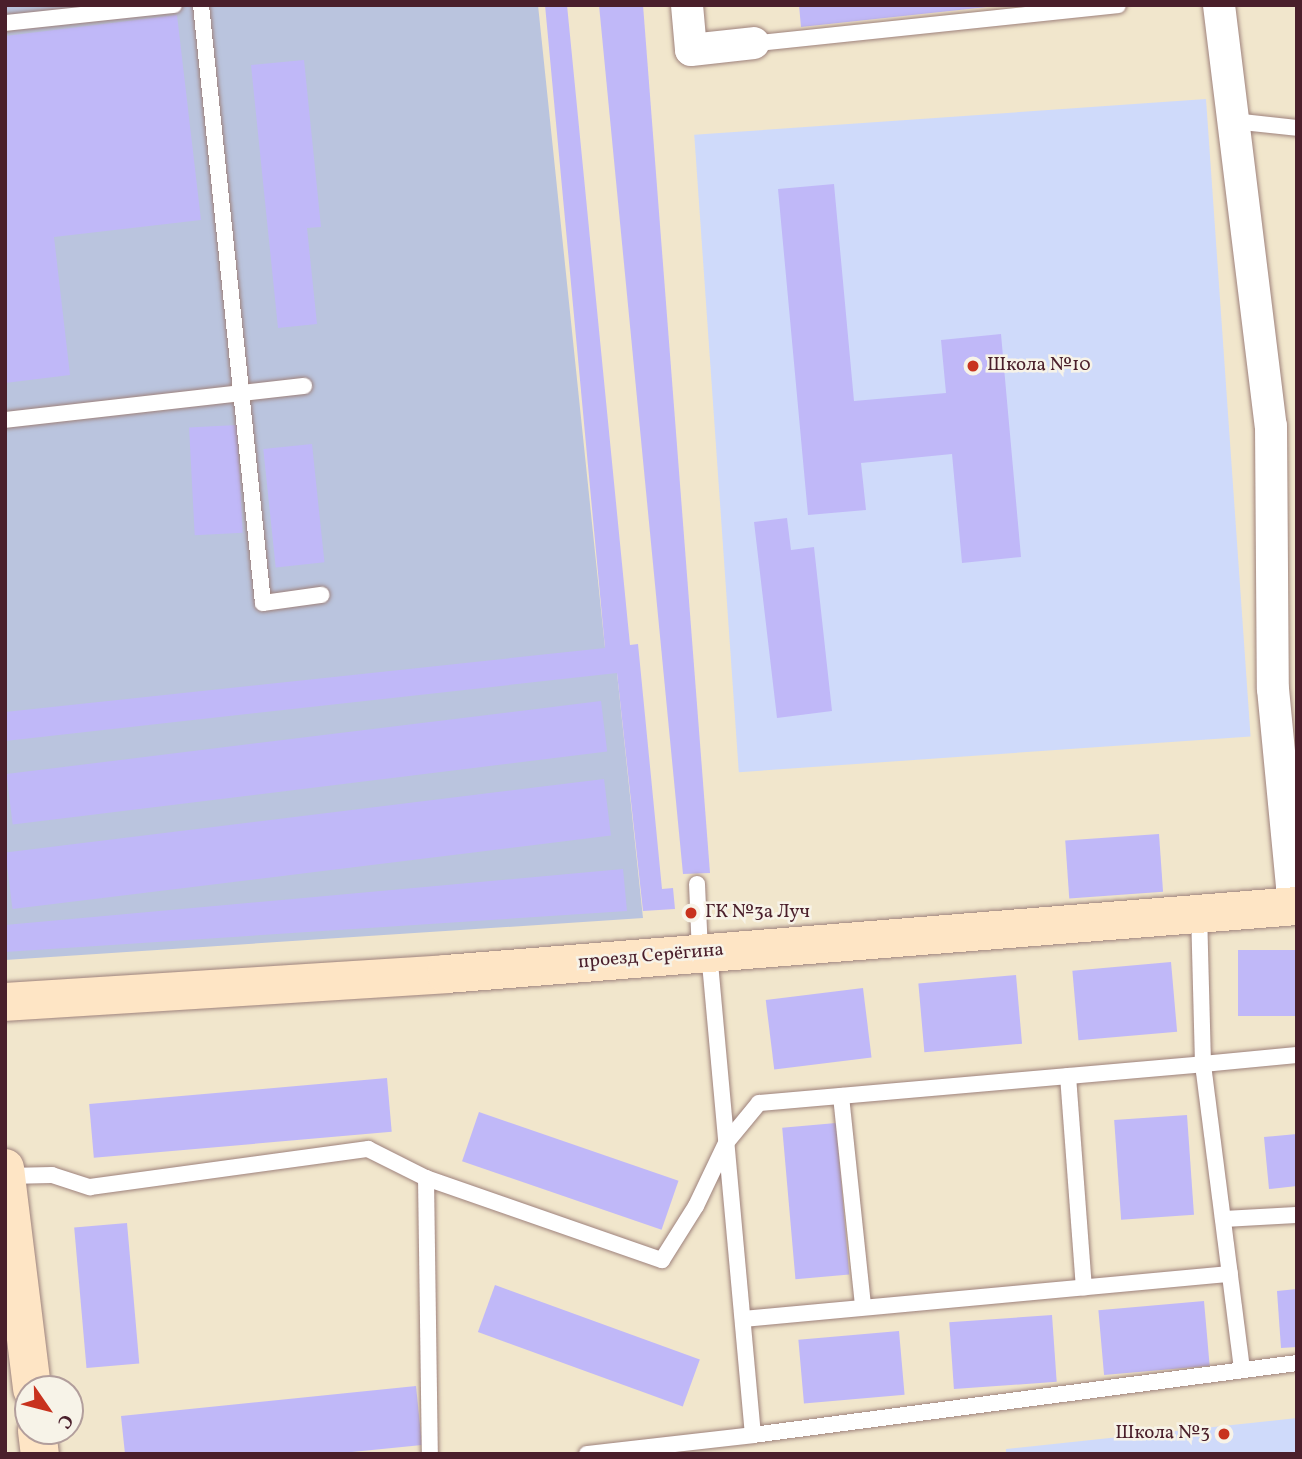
<!DOCTYPE html>
<meta charset="utf-8">
<style>
body{margin:0}
#map{position:relative;width:1302px;height:1459px;overflow:hidden;background:#f1e6cc;font-family:Vollkorn,serif}
div>[style]{position:absolute}
[style*='--x']{left:calc(var(--x)*1px);top:calc(var(--y)*1px);width:calc(var(--w)*1px);rotate:calc(var(--a)*1deg)}
.built>*{inset:0;background:#cfdafa;transform-origin:0 0}
.industrial>*{inset:0;background:#bac4de}
.building>*{inset:0;background:#c0b8f8;transform-origin:0 0}
.roads{filter:drop-shadow(0 0 2px #9e827c) drop-shadow(0 0 2px #9e827c)}
.lane>*{height:16px;margin:-8px;padding:0 8px;transform-origin:8px;border-radius:8px;background:#fff}
.street>*{height:32px;margin:-16px;padding:0 16px;transform-origin:16px;border-radius:16px;background:#fff}
.secondary>*{height:38px;margin:-19px;padding:0 19px;transform-origin:19px;border-radius:19px;background:#fee5c5}
.dots>*{width:19px;height:19px;translate:-50% -50%;box-sizing:border-box;border:4px solid #f7f3e8;border-radius:50%}
span{translate:-50% -50%;white-space:nowrap;text-align:center;line-height:1.15;-webkit-text-stroke:5px #f7f3e8;paint-order:stroke}
.poi-label{font-size:19px;color:#4a1f2b}
.left{translate:0 -50%;text-align:left}
.right{translate:-100% -50%;text-align:right}
.street-label{font-size:19px;color:#4a1f2b}
.frame{position:absolute;inset:0;border:7px solid #4a1f2b;pointer-events:none}
.north{position:absolute;left:14px;top:1375px;width:70px;height:70px;box-sizing:border-box;background:#f7f3e8;border:2px solid #b29e9c;border-radius:50%;rotate:125deg;font-size:19px;font-weight:700;line-height:28px;text-align:center;color:#4a1f2b}
.north::after{content:'';display:block;margin:auto;width:24px;height:32px;background:#c8321e;clip-path:polygon(50% 0,100% 100%,50% 72%,0 100%)}
</style>
<div id="map">
<div class="built">
<div style="left:1206px;top:99px;width:639px;height:513px;rotate:86deg"></div>
<div style="clip-path:polygon(1297px 1418px,1297px 1454px,1006px 1454px,1006px 1449px)"></div>
</div>
<div class="industrial">
<div style="clip-path:polygon(5px 5px,538px 5px,605px 648px,609px 673px,617px 673px,643px 918px,5px 960px)"></div>
</div>
<div class="building">
<div style="clip-path:polygon(545px 5px,567px 5px,630px 645px,638px 644px,662px 889px,673px 888px,675px 909px,643px 911px,617px 673px,5px 741px,5px 712px,605px 648px)"></div>
<div style="clip-path:polygon(599px 5px,643px 5px,710px 873px,683px 874px)"></div>
<div style="clip-path:polygon(799px 5px,987px 5px,987px 7px,801px 27px)"></div>
<div style="clip-path:polygon(177px 15px,201px 220px,54px 237px,70px 375px,5px 383px,5px 36px)"></div>
<div style="clip-path:polygon(304px 60px,321px 227px,307px 228px,317px 324px,278px 328px,251px 65px)"></div>
<div style="clip-path:polygon(834px 184px,854px 401px,946px 393px,941px 340px,1001px 334px,1021px 557px,962px 563px,952px 454px,861px 463px,866px 510px,808px 515px,778px 189px)"></div>
<div style="left:237px;top:425px;width:108px;height:48px;rotate:87deg"></div>
<div style="left:312px;top:444px;width:119px;height:49px;rotate:84deg"></div>
<div style="clip-path:polygon(787px 518px,791px 550px,814px 547px,832px 711px,777px 718px,754px 522px)"></div>
<div style="left:601px;top:701px;width:51px;height:599px;rotate:83deg"></div>
<div style="left:604px;top:779px;width:57px;height:603px;rotate:83deg"></div>
<div style="left:1159px;top:834px;width:58px;height:94px;rotate:86deg"></div>
<div style="clip-path:polygon(623px 869px,627px 911px,5px 952px,5px 925px)"></div>
<div style="left:1297px;top:950px;width:66px;height:59px;rotate:90deg"></div>
<div style="left:1171px;top:962px;width:70px;height:99px;rotate:85deg"></div>
<div style="left:1016px;top:975px;width:69px;height:98px;rotate:85deg"></div>
<div style="left:863px;top:988px;width:70px;height:98px;rotate:83deg"></div>
<div style="left:387px;top:1078px;width:54px;height:299px;rotate:85deg"></div>
<div style="left:479px;top:1112px;width:211px;height:52px;rotate:19deg"></div>
<div style="left:1187px;top:1115px;width:100px;height:73px;rotate:86deg"></div>
<div style="left:836px;top:1123px;width:152px;height:54px;rotate:85deg"></div>
<div style="clip-path:polygon(1297px 1134px,1297px 1186px,1269px 1189px,1264px 1137px)"></div>
<div style="left:127px;top:1223px;width:141px;height:53px;rotate:85deg"></div>
<div style="left:495px;top:1285px;width:218px;height:50px;rotate:20deg"></div>
<div style="clip-path:polygon(1297px 1289px,1297px 1347px,1281px 1348px,1277px 1291px)"></div>
<div style="left:1204px;top:1301px;width:65px;height:106px;rotate:85deg"></div>
<div style="left:1052px;top:1315px;width:67px;height:103px;rotate:86deg"></div>
<div style="left:899px;top:1331px;width:64px;height:101px;rotate:85deg"></div>
<div style="clip-path:polygon(416px 1386px,422px 1445px,332px 1454px,125px 1454px,121px 1416px)"></div>
</div>
<div class="roads">
<div class="lane">
<div style="--x:201;--y:5;--w:601;--a:84.08"></div>
<div style="--x:263;--y:603;--w:59;--a:-7.9"></div>
<div style="--x:5;--y:23;--w:170;--a:-6.1"></div>
<div style="--x:749;--y:44;--w:371;--a:-6"></div>
<div style="--x:1233;--y:121;--w:64;--a:6.2"></div>
<div style="--x:5;--y:420;--w:301;--a:-6.5"></div>
<div style="--x:697;--y:884;--w:69;--a:87.5"></div>
<div style="--x:709;--y:952;--w:485;--a:84.8"></div>
<div style="--x:753;--y:1435;--w:549;--a:-7.54"></div>
<div style="--x:1068;--y:1076;--w:212;--a:85.7"></div>
<div style="--x:841;--y:1096;--w:212;--a:84"></div>
<div style="--x:7;--y:1176;--w:45;--a:-1.3"></div>
<div style="--x:52;--y:1175;--w:40;--a:18"></div>
<div style="--x:90;--y:1187;--w:281;--a:-7.8"></div>
<div style="--x:368;--y:1149;--w:65;--a:26.6"></div>
<div style="--x:426;--y:1178;--w:250;--a:19.2"></div>
<div style="--x:662;--y:1260;--w:64;--a:-57.8"></div>
<div style="--x:696;--y:1206;--w:70;--a:-64.5"></div>
<div style="--x:726;--y:1143;--w:52;--a:-50.5"></div>
<div style="--x:759;--y:1103;--w:446;--a:-5"></div>
<div style="--x:1203;--y:1064;--w:150;--a:-91.5"></div>
<div style="--x:426;--y:1178;--w:276;--a:89.2"></div>
<div style="--x:1223;--y:1219;--w:74;--a:-3.1"></div>
<div style="--x:743;--y:1319;--w:489;--a:-5.3"></div>
<div style="--x:1242;--y:1369;--w:307;--a:-97.3"></div>
<div style="--x:1203;--y:1064;--w:94;--a:-5.5"></div>
<div style="--x:587;--y:1454;--w:167;--a:-6.5"></div>
</div>
<div class="street">
<div style="--x:687;--y:5;--w:45;--a:84.9"></div>
<div style="--x:691;--y:50;--w:63;--a:-6.3"></div>
<div style="--x:1219;--y:5;--w:424;--a:83"></div>
<div style="--x:1271;--y:426;--w:263;--a:89.6"></div>
<div style="--x:1273;--y:689;--w:218;--a:84.5"></div>
</div>
<div class="secondary">
<div style="--x:5;--y:1002;--w:442;--a:-3.6"></div>
<div style="--x:446;--y:974;--w:854;--a:-4.57"></div>
<div style="--x:5;--y:1168;--w:223;--a:83"></div>
<div style="--x:37;--y:1431;--w:23;--a:83"></div>
</div>
</div>
<div class="dots">
<div style="left:973px;top:366px;background:#c8321e"></div>
<div style="left:691px;top:913px;background:#c8321e"></div>
<div style="left:1224px;top:1434px;background:#c8321e"></div>
</div>
<div class="poi-label">
<span class="left" style="left:987px;top:366px">Школа №10</span>
<span class="left" style="left:705px;top:913px">ГК №3а Луч</span>
<span class="right" style="left:1210px;top:1434px">Школа №3</span>
</div>
<div class="street-label">
<span style="left:651px;top:957px;rotate:-5deg">проезд Серёгина</span>
</div>
<div class="frame"></div>
<div class="north">С</div>
</div>
